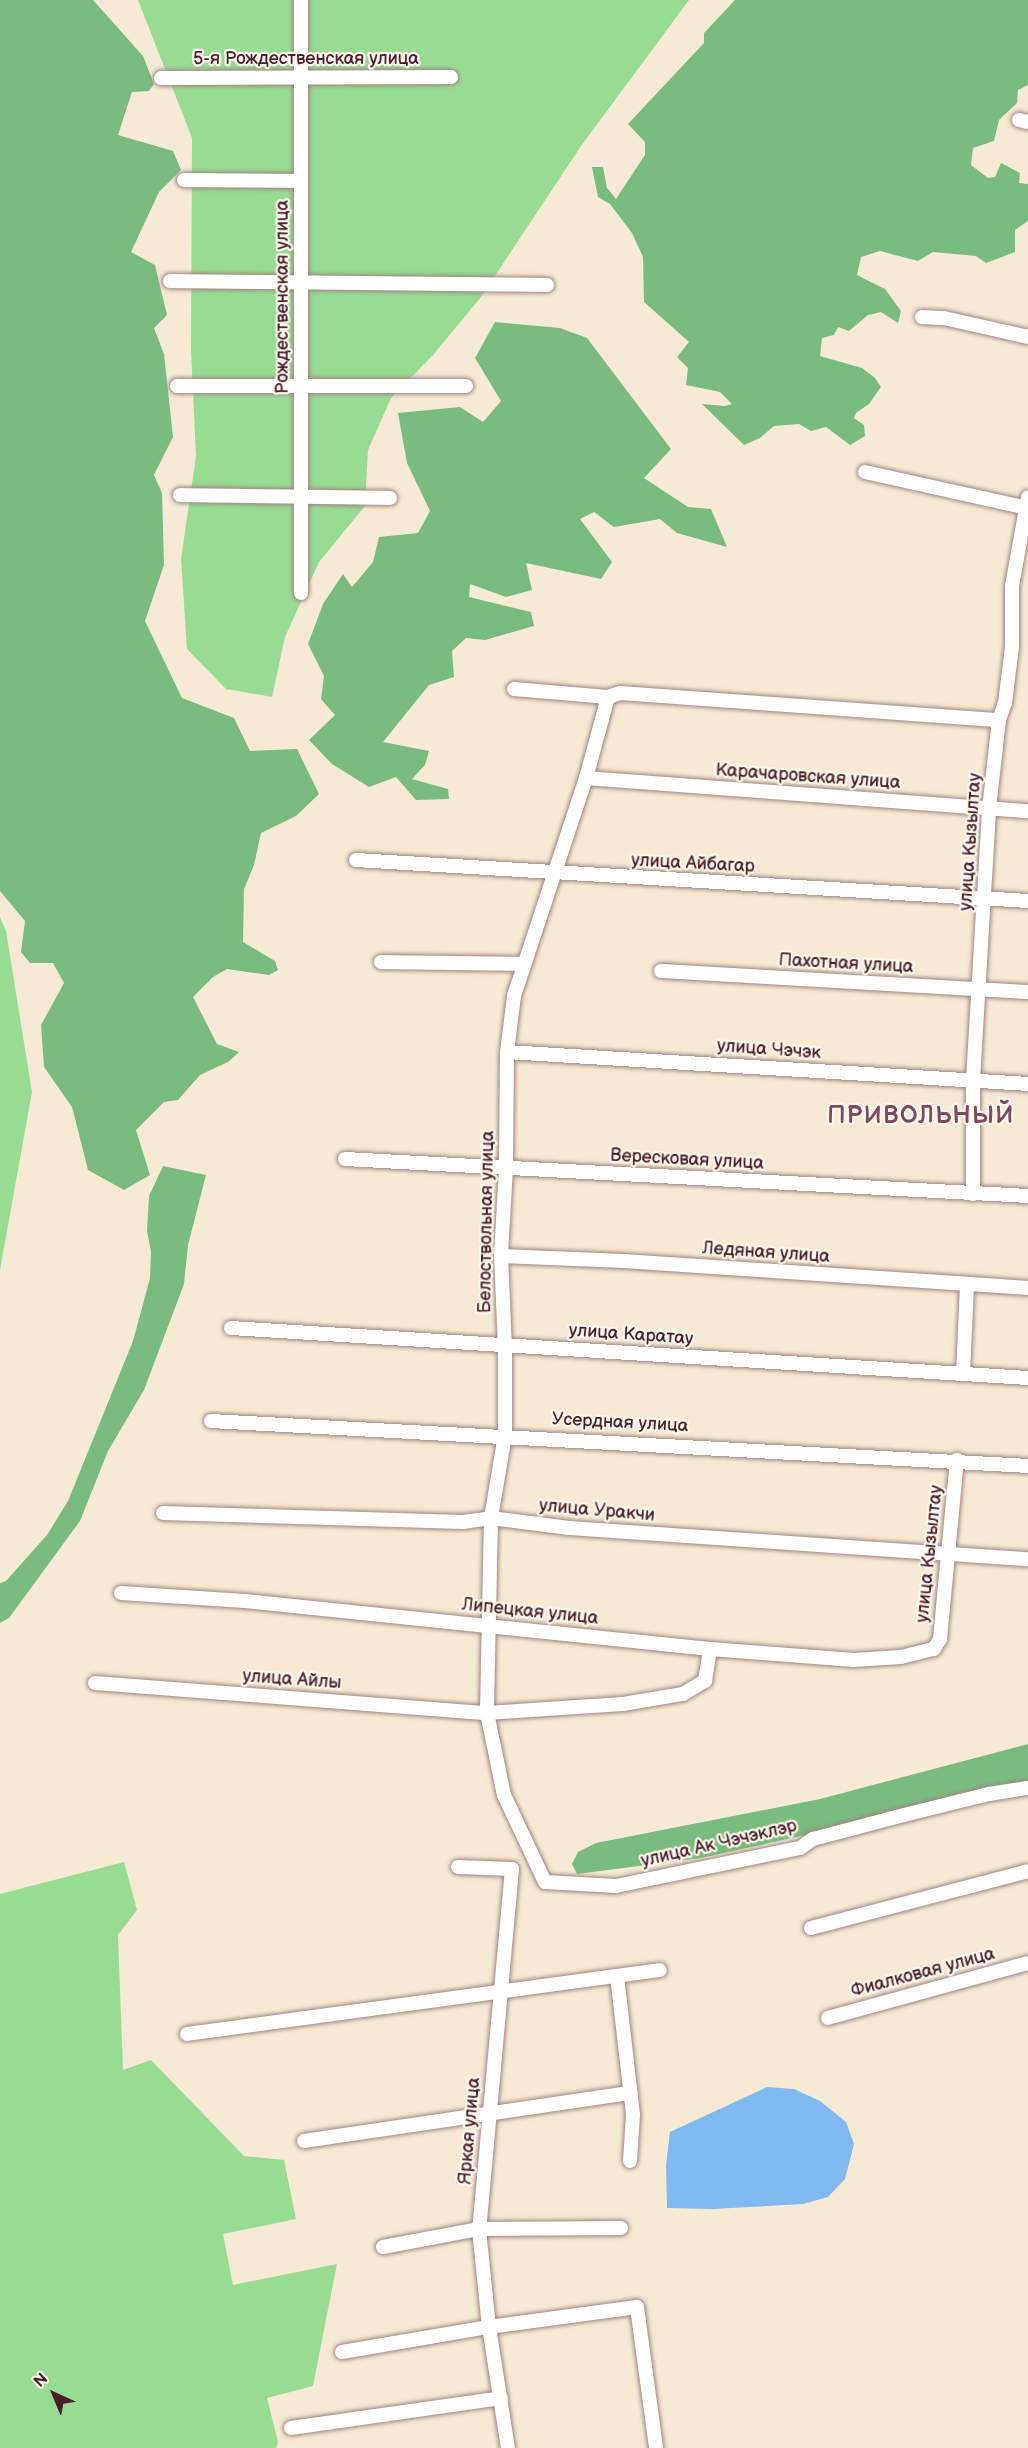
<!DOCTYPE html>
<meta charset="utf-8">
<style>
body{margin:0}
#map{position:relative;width:1028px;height:2448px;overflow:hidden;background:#f6ead5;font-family:"Balsamiq Sans",sans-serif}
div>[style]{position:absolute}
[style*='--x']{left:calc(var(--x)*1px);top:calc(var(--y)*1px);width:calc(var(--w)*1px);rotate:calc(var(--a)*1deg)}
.green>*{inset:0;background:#98dc94}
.forest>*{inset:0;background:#7abc7e}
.water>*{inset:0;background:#80baf1}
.roads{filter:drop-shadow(0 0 2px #a08480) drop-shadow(0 0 2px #a08480)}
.minor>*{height:14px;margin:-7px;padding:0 7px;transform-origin:7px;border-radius:7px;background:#fff}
span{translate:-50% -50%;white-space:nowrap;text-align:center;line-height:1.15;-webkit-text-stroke:4.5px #fbf7ec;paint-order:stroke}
.street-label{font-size:18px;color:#4a1f2b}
.district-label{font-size:24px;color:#7c495e;font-weight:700;letter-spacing:1.5px}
.north{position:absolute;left:24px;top:2364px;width:60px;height:60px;-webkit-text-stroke:4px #fbf7ec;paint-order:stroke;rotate:316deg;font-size:16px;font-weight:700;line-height:24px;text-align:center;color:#4a1f2b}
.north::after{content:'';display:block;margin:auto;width:21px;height:27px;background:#4a1f2b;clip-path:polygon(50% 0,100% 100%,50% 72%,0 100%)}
</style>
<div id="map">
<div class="green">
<div style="clip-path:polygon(138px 0,689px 0,581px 146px,481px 297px,433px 355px,391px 398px,368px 450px,365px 506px,319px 562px,285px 637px,272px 697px,226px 689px,187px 649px,181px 559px,196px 456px,191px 350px,192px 138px)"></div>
<div style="clip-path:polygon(0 917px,6px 931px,32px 1092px,0 1270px)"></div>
<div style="clip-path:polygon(124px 1862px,137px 1910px,118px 1935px,123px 2070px,151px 2060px,244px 2156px,284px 2160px,296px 2219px,223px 2234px,233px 2285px,337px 2264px,313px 2386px,267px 2398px,278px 2442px,276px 2448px,0 2448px,0 1894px)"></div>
</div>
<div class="forest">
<div style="clip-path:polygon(0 0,93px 0,143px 56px,154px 84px,149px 91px,132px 92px,118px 135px,173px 151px,181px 170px,159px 192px,131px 252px,155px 265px,167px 315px,154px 328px,164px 354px,173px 437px,154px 475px,162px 493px,164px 565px,145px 621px,182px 698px,234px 718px,250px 751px,297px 749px,319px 794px,296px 816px,261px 833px,254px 865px,244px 889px,243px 942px,275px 961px,278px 970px,269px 975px,227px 969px,213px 977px,193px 997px,217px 1044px,239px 1052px,228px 1062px,200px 1075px,178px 1100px,164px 1102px,136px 1130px,150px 1175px,124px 1190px,88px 1170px,72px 1107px,44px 1067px,41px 1025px,64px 983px,53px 963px,30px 963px,21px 952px,25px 921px,0 891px)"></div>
<div style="clip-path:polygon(735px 0,1028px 0,1028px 85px,1018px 90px,1017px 103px,999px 120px,994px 141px,973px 148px,971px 165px,988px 178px,995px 177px,1001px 163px,1020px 173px,1019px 183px,1028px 184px,1028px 221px,1015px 230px,1015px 252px,986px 263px,976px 256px,933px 252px,918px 261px,880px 251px,861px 257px,857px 275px,885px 289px,901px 311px,898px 323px,881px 312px,868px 315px,849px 331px,838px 327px,834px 335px,822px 338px,820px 356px,862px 368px,875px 378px,881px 387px,869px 404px,856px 413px,854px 418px,864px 425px,865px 436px,850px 445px,826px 427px,811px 431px,799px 424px,774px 426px,760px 438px,744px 445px,702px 404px,725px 406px,732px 404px,720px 392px,686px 385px,688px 368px,677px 357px,689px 342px,644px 302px,643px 257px,632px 233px,610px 204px,598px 197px,592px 167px,603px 167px,607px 188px,616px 199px,645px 155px,645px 142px,628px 124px,704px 43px,704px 33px)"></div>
<div style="clip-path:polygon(495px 322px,560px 328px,587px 338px,671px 449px,644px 478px,688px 507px,711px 509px,727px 547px,677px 533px,660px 519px,614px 527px,594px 512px,580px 519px,612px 562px,601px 579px,526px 563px,532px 590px,506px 597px,470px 584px,469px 597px,531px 612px,534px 626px,485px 640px,466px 638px,452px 651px,454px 677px,429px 685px,383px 742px,429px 751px,425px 765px,412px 779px,448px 789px,449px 799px,416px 800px,396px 777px,369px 787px,332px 764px,309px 740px,335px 715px,321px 699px,324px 676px,308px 644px,323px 604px,343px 574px,352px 587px,373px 562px,379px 537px,418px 533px,430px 511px,407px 463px,398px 413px,460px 407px,483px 422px,501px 401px,475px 358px)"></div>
<div style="clip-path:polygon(163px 1166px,206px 1175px,188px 1245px,184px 1284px,144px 1390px,108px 1451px,80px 1521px,9px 1618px,0 1623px,0 1583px,6px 1581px,47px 1535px,68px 1501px,133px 1341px,150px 1278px,151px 1252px,147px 1231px,149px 1196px)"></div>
<div style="clip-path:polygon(1028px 1744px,1028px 1785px,964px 1792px,865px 1822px,701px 1858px,577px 1874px,572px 1864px,578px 1852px,596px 1843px,820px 1799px)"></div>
</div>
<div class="water">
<div style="clip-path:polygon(767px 2087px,794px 2089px,820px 2101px,846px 2122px,854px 2144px,845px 2179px,828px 2197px,803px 2204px,713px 2209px,667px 2208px,666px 2165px,670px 2132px)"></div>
</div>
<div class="roads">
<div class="minor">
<div style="--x:161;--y:78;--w:290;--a:-0.2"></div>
<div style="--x:1019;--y:120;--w:9;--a:13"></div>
<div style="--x:184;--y:180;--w:117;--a:0.5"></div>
<div style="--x:170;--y:281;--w:377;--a:0.6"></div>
<div style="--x:922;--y:317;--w:22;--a:3"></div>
<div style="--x:944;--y:318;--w:86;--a:12.7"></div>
<div style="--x:177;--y:386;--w:289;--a:0"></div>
<div style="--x:865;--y:472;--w:167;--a:12.5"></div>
<div style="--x:180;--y:495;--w:210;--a:0.8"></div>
<div style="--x:301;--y:593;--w:593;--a:-90"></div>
<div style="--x:514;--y:689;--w:94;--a:4.9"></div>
<div style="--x:608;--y:697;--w:13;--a:-18"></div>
<div style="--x:620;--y:693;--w:380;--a:4.1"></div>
<div style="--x:608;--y:697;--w:84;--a:105.2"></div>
<div style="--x:586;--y:778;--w:230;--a:108.3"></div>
<div style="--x:514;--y:996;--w:56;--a:97.1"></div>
<div style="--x:507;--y:1052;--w:116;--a:90.5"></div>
<div style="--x:506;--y:1168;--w:88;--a:93.3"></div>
<div style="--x:501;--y:1256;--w:90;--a:87.5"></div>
<div style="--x:505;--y:1346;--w:89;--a:90"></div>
<div style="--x:505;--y:1435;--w:84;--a:99.6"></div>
<div style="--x:491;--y:1518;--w:195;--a:91.2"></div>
<div style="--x:487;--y:1713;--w:84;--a:78.3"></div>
<div style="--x:504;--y:1795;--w:96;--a:64.8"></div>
<div style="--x:545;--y:1882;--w:71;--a:3.2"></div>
<div style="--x:616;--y:1886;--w:188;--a:-11.7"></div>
<div style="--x:800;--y:1848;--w:16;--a:-35"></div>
<div style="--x:813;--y:1839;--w:94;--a:-14.8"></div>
<div style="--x:904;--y:1815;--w:88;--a:-13.9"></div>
<div style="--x:989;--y:1794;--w:39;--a:-9"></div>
<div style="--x:586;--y:778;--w:443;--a:4.3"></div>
<div style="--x:356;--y:860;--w:673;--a:3.49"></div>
<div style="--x:381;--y:962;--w:143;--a:0.8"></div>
<div style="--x:661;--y:971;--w:368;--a:3.3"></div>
<div style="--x:507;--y:1052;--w:522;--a:3.51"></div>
<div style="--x:345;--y:1159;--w:684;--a:3.1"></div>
<div style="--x:973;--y:1194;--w:114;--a:-90"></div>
<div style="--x:973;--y:1080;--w:271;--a:-86.6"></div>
<div style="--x:989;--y:809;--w:90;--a:-83.6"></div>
<div style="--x:999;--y:720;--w:18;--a:-71"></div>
<div style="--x:1005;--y:703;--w:56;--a:-82.9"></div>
<div style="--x:1012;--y:647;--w:61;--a:-90"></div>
<div style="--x:1012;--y:586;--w:90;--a:-79.8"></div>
<div style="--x:501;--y:1256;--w:122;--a:2.3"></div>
<div style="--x:623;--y:1261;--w:406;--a:3.8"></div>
<div style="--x:231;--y:1328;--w:799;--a:3.59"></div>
<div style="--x:963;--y:1374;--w:89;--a:-87.4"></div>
<div style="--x:211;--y:1421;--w:818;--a:3.15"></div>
<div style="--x:163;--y:1513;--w:300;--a:1.7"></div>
<div style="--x:463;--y:1522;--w:28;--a:-8"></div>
<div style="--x:491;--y:1518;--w:79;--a:7.3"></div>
<div style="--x:569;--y:1528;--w:460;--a:3.9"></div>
<div style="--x:121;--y:1593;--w:124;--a:3.7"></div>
<div style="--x:245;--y:1601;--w:467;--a:5.9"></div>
<div style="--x:710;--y:1649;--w:144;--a:4.4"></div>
<div style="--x:854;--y:1660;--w:47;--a:-3.7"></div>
<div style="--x:901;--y:1657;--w:34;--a:-14"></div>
<div style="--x:934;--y:1649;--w:12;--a:-59"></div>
<div style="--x:940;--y:1639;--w:180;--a:-84.6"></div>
<div style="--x:95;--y:1683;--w:393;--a:4.4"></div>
<div style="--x:487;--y:1713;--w:136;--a:-3.8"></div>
<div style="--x:623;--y:1704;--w:61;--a:-9.5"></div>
<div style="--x:683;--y:1694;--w:26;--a:-31"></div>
<div style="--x:705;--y:1681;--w:32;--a:-81"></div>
<div style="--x:458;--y:1867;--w:54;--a:2.1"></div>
<div style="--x:512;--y:1869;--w:362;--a:95.2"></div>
<div style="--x:479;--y:2229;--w:99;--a:84.2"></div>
<div style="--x:489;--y:2327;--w:122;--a:81.1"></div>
<div style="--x:811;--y:1928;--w:224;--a:-14.7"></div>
<div style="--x:617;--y:1976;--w:140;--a:83.4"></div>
<div style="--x:633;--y:2115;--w:46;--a:93.7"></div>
<div style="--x:828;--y:2018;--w:207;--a:-15.4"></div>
<div style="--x:187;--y:2034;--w:477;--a:-7.7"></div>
<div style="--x:304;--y:2141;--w:330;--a:-8.4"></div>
<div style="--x:383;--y:2247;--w:98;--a:-10.6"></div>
<div style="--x:479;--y:2229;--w:142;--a:-0.4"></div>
<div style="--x:342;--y:2352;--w:149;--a:-9.7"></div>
<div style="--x:489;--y:2327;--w:149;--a:-7.7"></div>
<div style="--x:637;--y:2307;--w:142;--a:82.3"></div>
<div style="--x:291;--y:2428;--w:212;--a:-8.1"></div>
</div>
</div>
<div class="street-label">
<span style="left:306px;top:59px">5-я Рождественская улица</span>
<span style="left:283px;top:297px;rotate:-90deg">Рождественская улица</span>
<span style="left:808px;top:777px;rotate:4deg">Карачаровская улица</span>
<span style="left:971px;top:842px;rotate:-86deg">улица Кызылтау</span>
<span style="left:693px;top:864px;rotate:3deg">улица Айбагар</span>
<span style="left:846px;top:964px;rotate:3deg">Пахотная улица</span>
<span style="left:769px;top:1050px;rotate:4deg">улица Чэчэк</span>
<span style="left:687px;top:1160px;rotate:3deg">Вересковая улица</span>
<span style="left:487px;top:1222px;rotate:-89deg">Белоствольная улица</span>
<span style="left:766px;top:1253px;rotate:4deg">Ледяная улица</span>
<span style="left:631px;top:1335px;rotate:4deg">улица Каратау</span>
<span style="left:620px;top:1423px;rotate:3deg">Усердная улица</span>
<span style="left:597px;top:1511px;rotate:5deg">улица Уракчи</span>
<span style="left:930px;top:1554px;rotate:-84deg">улица Кызылтау</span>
<span style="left:530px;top:1612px;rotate:6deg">Липецкая улица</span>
<span style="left:292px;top:1680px;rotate:4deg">улица Айлы</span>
<span style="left:719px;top:1844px;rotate:-13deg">улица Ак Чэчэклэр</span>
<span style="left:923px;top:1973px;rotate:-15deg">Фиалковая улица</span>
<span style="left:470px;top:2131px;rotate:-85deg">Яркая улица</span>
</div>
<div class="district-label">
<span style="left:921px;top:1116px">ПРИВОЛЬНЫЙ</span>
</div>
<div class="north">N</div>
</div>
